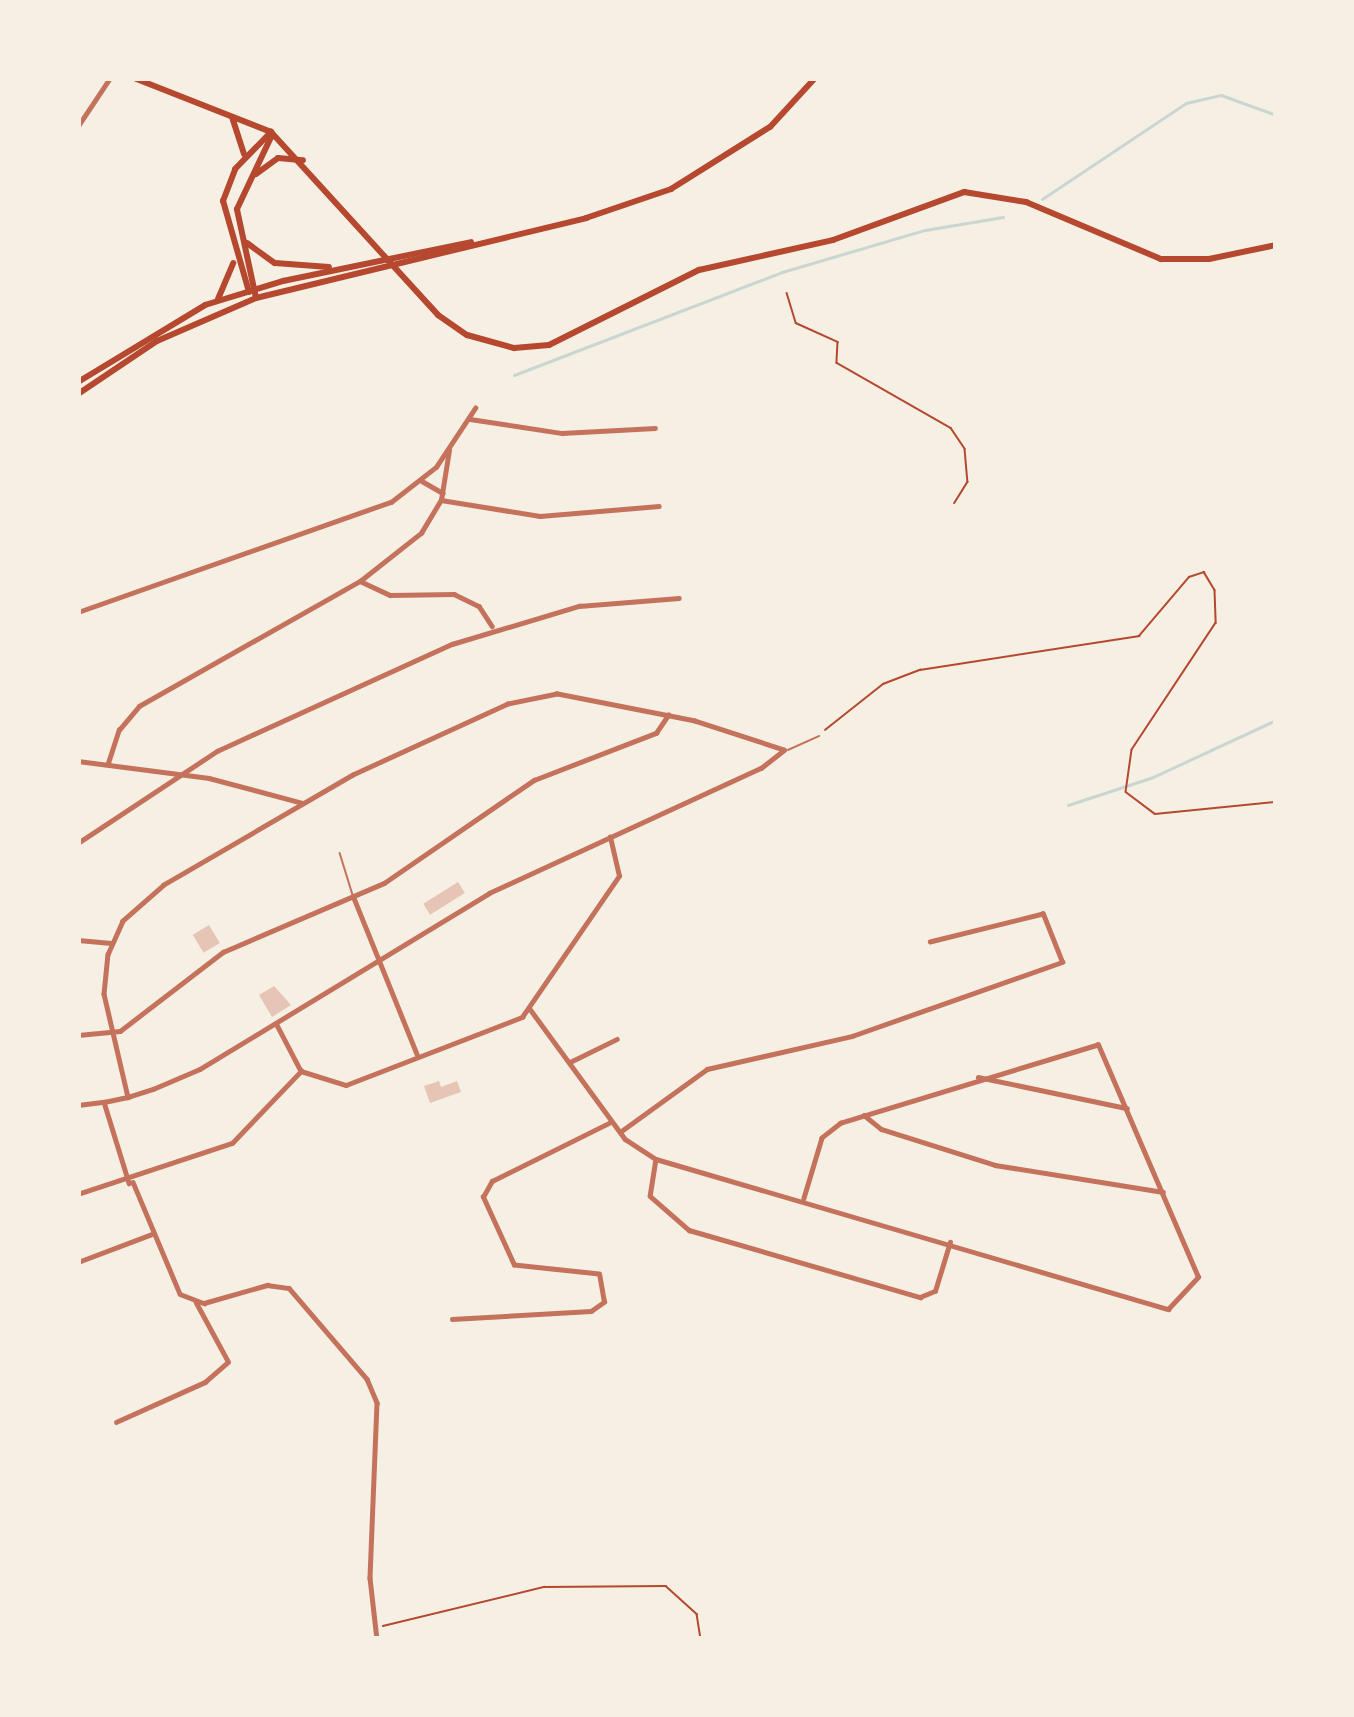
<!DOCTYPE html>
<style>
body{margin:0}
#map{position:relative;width:1354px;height:1717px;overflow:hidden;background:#f6efe4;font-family:Manrope,sans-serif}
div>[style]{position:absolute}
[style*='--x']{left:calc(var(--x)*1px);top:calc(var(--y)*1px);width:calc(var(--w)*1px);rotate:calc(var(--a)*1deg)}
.stream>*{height:3px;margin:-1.5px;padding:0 1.5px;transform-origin:1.5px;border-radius:1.5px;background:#c9d6d2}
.building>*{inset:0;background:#e6c5b7;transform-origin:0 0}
.path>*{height:1.5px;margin:-0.75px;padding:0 0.75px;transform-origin:0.75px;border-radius:0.75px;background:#b5482f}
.service>*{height:1.5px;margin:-0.75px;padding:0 0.75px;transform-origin:0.75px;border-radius:0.75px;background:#c5725c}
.minor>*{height:4.5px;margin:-2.25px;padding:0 2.25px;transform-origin:2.25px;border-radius:2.25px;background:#c5725c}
.secondary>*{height:6px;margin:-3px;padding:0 3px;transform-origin:3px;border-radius:3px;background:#b5482f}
span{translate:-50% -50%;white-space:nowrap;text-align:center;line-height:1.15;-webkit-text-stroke:9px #f6efe4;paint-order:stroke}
.frame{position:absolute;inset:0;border:81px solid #f6efe4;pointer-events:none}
</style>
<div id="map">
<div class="stream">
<div style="--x:1042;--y:199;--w:173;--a:-33.7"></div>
<div style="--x:1186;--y:103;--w:36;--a:-13"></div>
<div style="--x:1221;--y:95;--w:59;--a:20"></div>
<div style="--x:514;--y:375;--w:287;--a:-21"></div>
<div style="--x:782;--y:272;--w:149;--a:-16.4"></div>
<div style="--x:925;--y:230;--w:79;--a:-9.5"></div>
<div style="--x:1068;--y:805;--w:89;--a:-18.2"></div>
<div style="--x:1153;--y:777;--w:136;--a:-24.9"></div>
</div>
<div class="building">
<div style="left:458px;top:882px;width:13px;height:41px;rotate:58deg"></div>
<div style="left:209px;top:925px;width:21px;height:19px;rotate:59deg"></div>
<div style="clip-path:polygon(274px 986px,291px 1005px,272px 1017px,259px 995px)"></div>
<div style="clip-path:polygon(439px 1081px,441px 1087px,457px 1081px,461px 1092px,430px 1103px,424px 1086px)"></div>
</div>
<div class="path">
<div style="--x:787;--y:293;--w:31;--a:73"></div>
<div style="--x:796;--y:323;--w:46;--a:24.3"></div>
<div style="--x:838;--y:342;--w:21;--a:93"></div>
<div style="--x:837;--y:363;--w:131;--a:29.7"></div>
<div style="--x:951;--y:428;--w:25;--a:56"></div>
<div style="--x:965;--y:449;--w:33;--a:85"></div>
<div style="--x:968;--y:482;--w:25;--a:122"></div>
<div style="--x:825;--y:730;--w:74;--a:-38.4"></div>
<div style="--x:883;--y:684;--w:40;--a:-21"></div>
<div style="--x:920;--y:670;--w:222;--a:-8.8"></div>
<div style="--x:1139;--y:636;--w:77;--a:-49.7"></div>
<div style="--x:1189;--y:577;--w:16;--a:-18"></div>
<div style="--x:1204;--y:572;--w:21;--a:59"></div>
<div style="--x:1215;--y:590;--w:33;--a:88"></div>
<div style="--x:1216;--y:623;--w:152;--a:123.5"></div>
<div style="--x:1132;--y:750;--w:42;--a:98.1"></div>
<div style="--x:1126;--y:792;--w:36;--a:37"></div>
<div style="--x:1155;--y:814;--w:122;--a:-5.7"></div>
<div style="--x:383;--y:1626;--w:166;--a:-13.6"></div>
<div style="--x:544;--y:1587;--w:122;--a:-0.5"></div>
<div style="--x:666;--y:1586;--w:42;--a:42.1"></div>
<div style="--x:697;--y:1614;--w:25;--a:81"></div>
</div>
<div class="service">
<div style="--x:788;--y:750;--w:34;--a:-24"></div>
<div style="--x:340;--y:853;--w:44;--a:72.8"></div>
</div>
<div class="minor">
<div style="--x:78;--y:126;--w:58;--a:-56.3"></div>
<div style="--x:470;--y:419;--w:93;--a:8.7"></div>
<div style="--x:562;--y:433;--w:93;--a:-3.1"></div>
<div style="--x:422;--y:481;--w:24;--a:30"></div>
<div style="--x:441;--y:500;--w:100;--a:9.2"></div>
<div style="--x:540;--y:516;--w:119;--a:-4.8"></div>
<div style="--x:360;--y:581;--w:33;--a:25"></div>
<div style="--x:390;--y:595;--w:64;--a:-0.9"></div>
<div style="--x:454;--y:594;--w:28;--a:26"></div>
<div style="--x:479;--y:606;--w:24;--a:57"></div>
<div style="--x:78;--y:612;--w:332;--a:-19.4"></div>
<div style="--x:391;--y:502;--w:57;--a:-37.9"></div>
<div style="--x:436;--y:467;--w:71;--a:-56.5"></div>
<div style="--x:78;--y:761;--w:132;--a:7.4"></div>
<div style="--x:209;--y:778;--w:97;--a:14.9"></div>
<div style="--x:108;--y:763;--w:35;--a:-72"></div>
<div style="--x:119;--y:730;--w:31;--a:-50"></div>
<div style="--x:139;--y:706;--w:254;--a:-29.5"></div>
<div style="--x:360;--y:581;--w:78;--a:-38.2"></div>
<div style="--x:421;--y:533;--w:39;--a:-59"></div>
<div style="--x:441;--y:500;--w:51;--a:-80.9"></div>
<div style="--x:78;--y:843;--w:167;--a:-33.5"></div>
<div style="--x:217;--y:751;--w:258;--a:-24.5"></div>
<div style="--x:452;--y:644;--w:133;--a:-16.7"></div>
<div style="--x:579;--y:606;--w:100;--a:-4.6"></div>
<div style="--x:354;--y:898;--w:168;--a:68"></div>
<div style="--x:78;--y:940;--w:33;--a:5"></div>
<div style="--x:530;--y:1009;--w:161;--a:53.8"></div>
<div style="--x:625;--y:1139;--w:37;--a:33"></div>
<div style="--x:656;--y:1159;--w:534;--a:16.33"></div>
<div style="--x:1168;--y:1309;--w:44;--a:-46.8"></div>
<div style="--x:1198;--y:1277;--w:253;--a:-113.3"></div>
<div style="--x:1098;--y:1045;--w:269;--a:163.1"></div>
<div style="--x:841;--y:1123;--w:24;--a:142"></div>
<div style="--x:822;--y:1138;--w:63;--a:106.7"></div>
<div style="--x:276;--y:1023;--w:54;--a:62.5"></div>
<div style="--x:78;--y:1035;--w:42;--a:-5.4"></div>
<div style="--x:120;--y:1031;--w:130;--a:-37.5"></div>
<div style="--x:223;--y:952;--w:175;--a:-23.2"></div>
<div style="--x:384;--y:883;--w:182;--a:-34.5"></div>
<div style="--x:534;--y:780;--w:131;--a:-21.1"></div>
<div style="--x:656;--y:733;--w:22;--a:-56"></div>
<div style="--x:570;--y:1062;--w:52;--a:-26.1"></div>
<div style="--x:978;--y:1077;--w:152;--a:11.8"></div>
<div style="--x:104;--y:1102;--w:85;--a:72.8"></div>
<div style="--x:78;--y:1105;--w:26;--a:-7"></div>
<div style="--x:104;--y:1102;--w:25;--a:-12"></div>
<div style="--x:128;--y:1097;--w:26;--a:-18"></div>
<div style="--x:153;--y:1089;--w:51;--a:-23.1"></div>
<div style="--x:200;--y:1069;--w:338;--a:-31.3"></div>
<div style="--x:489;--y:893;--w:299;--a:-24.7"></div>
<div style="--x:761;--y:768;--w:29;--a:-38"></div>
<div style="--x:784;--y:750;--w:94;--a:-162"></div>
<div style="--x:695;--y:721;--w:141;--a:-168.9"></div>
<div style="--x:557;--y:694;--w:50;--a:168.5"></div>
<div style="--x:508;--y:704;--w:170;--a:155.4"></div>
<div style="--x:353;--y:775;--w:219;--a:149.8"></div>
<div style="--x:164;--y:885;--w:55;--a:138.7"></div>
<div style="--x:123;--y:921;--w:36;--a:114"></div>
<div style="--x:108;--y:954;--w:40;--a:95.7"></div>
<div style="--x:104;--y:994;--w:106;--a:76.9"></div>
<div style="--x:864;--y:1115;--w:22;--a:39"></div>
<div style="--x:881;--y:1129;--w:120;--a:17.5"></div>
<div style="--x:995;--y:1165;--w:170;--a:9.1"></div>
<div style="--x:620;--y:1132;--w:107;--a:-35.9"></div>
<div style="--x:707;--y:1069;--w:149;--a:-12.8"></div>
<div style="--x:852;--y:1036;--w:223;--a:-19.4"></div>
<div style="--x:1062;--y:962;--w:52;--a:-111.6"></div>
<div style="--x:1043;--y:914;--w:116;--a:166.1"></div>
<div style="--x:656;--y:1159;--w:37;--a:99"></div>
<div style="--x:650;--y:1196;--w:52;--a:41.1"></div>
<div style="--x:689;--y:1230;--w:241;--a:16.2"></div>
<div style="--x:920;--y:1297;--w:16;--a:-22"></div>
<div style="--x:935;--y:1291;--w:51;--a:-73"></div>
<div style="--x:133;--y:1182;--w:121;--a:67.2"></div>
<div style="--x:180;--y:1294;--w:26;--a:21"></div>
<div style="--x:204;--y:1303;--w:66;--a:-15.9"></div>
<div style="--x:267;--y:1285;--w:22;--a:8"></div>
<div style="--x:289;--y:1288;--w:120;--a:49.4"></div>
<div style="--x:367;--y:1379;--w:26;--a:67"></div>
<div style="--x:377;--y:1403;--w:175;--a:92.3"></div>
<div style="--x:370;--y:1578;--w:61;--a:83.5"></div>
<div style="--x:78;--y:1194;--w:162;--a:-18.3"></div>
<div style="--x:232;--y:1143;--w:100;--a:-46.2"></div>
<div style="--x:301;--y:1071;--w:47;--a:17.3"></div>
<div style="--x:346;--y:1085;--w:189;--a:-21.1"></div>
<div style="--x:522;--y:1017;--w:171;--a:-55.5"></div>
<div style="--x:619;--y:876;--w:40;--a:-103"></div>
<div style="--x:78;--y:1262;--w:79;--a:-20.7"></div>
<div style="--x:452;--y:1319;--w:139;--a:-3.3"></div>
<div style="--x:591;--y:1311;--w:16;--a:-35"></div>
<div style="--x:604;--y:1302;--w:28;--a:-100"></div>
<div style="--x:599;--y:1274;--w:85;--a:-174"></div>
<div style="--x:514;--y:1265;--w:75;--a:-114.5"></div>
<div style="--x:483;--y:1197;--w:18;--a:-61"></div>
<div style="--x:492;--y:1181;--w:133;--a:-26.4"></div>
<div style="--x:116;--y:1422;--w:98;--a:-24.2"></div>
<div style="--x:205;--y:1382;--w:30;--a:-41"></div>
<div style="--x:228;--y:1362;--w:67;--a:-118.5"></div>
</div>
<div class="secondary">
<div style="--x:134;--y:78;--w:147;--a:21.5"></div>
<div style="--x:271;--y:132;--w:248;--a:47.6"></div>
<div style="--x:438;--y:315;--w:35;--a:35"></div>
<div style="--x:467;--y:335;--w:49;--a:15.5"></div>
<div style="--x:514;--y:348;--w:35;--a:-5"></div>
<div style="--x:549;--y:345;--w:168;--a:-26.6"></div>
<div style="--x:699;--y:270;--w:137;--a:-12.6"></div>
<div style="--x:833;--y:240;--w:140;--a:-20.1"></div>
<div style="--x:964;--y:192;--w:63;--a:9.2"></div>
<div style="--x:1026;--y:202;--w:147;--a:22.9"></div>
<div style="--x:1161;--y:259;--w:48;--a:0"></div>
<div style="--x:1209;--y:259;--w:68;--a:-11.8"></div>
<div style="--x:232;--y:117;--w:39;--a:72"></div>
<div style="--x:256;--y:174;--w:27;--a:-36"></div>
<div style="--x:278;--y:158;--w:25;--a:5"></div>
<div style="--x:247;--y:243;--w:34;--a:36"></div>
<div style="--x:275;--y:263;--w:54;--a:4.2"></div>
<div style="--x:249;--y:292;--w:95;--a:-105.9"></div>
<div style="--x:223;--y:201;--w:34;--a:-69"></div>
<div style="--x:235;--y:169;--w:52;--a:-45.8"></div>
<div style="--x:256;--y:298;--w:91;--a:-102.1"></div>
<div style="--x:237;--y:209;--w:82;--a:-64.7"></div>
<div style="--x:218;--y:299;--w:39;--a:-67"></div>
<div style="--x:78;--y:382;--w:149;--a:-31.2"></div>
<div style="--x:205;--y:305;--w:82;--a:-17.1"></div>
<div style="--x:283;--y:281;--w:192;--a:-11.7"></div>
<div style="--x:78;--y:394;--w:95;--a:-33.9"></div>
<div style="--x:157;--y:341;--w:108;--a:-23.5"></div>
<div style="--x:256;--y:298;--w:340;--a:-13.6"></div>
<div style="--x:586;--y:218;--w:90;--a:-18.8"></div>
<div style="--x:671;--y:189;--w:117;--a:-32.1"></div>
<div style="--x:770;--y:127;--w:67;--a:-47.4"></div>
</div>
<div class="frame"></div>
</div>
